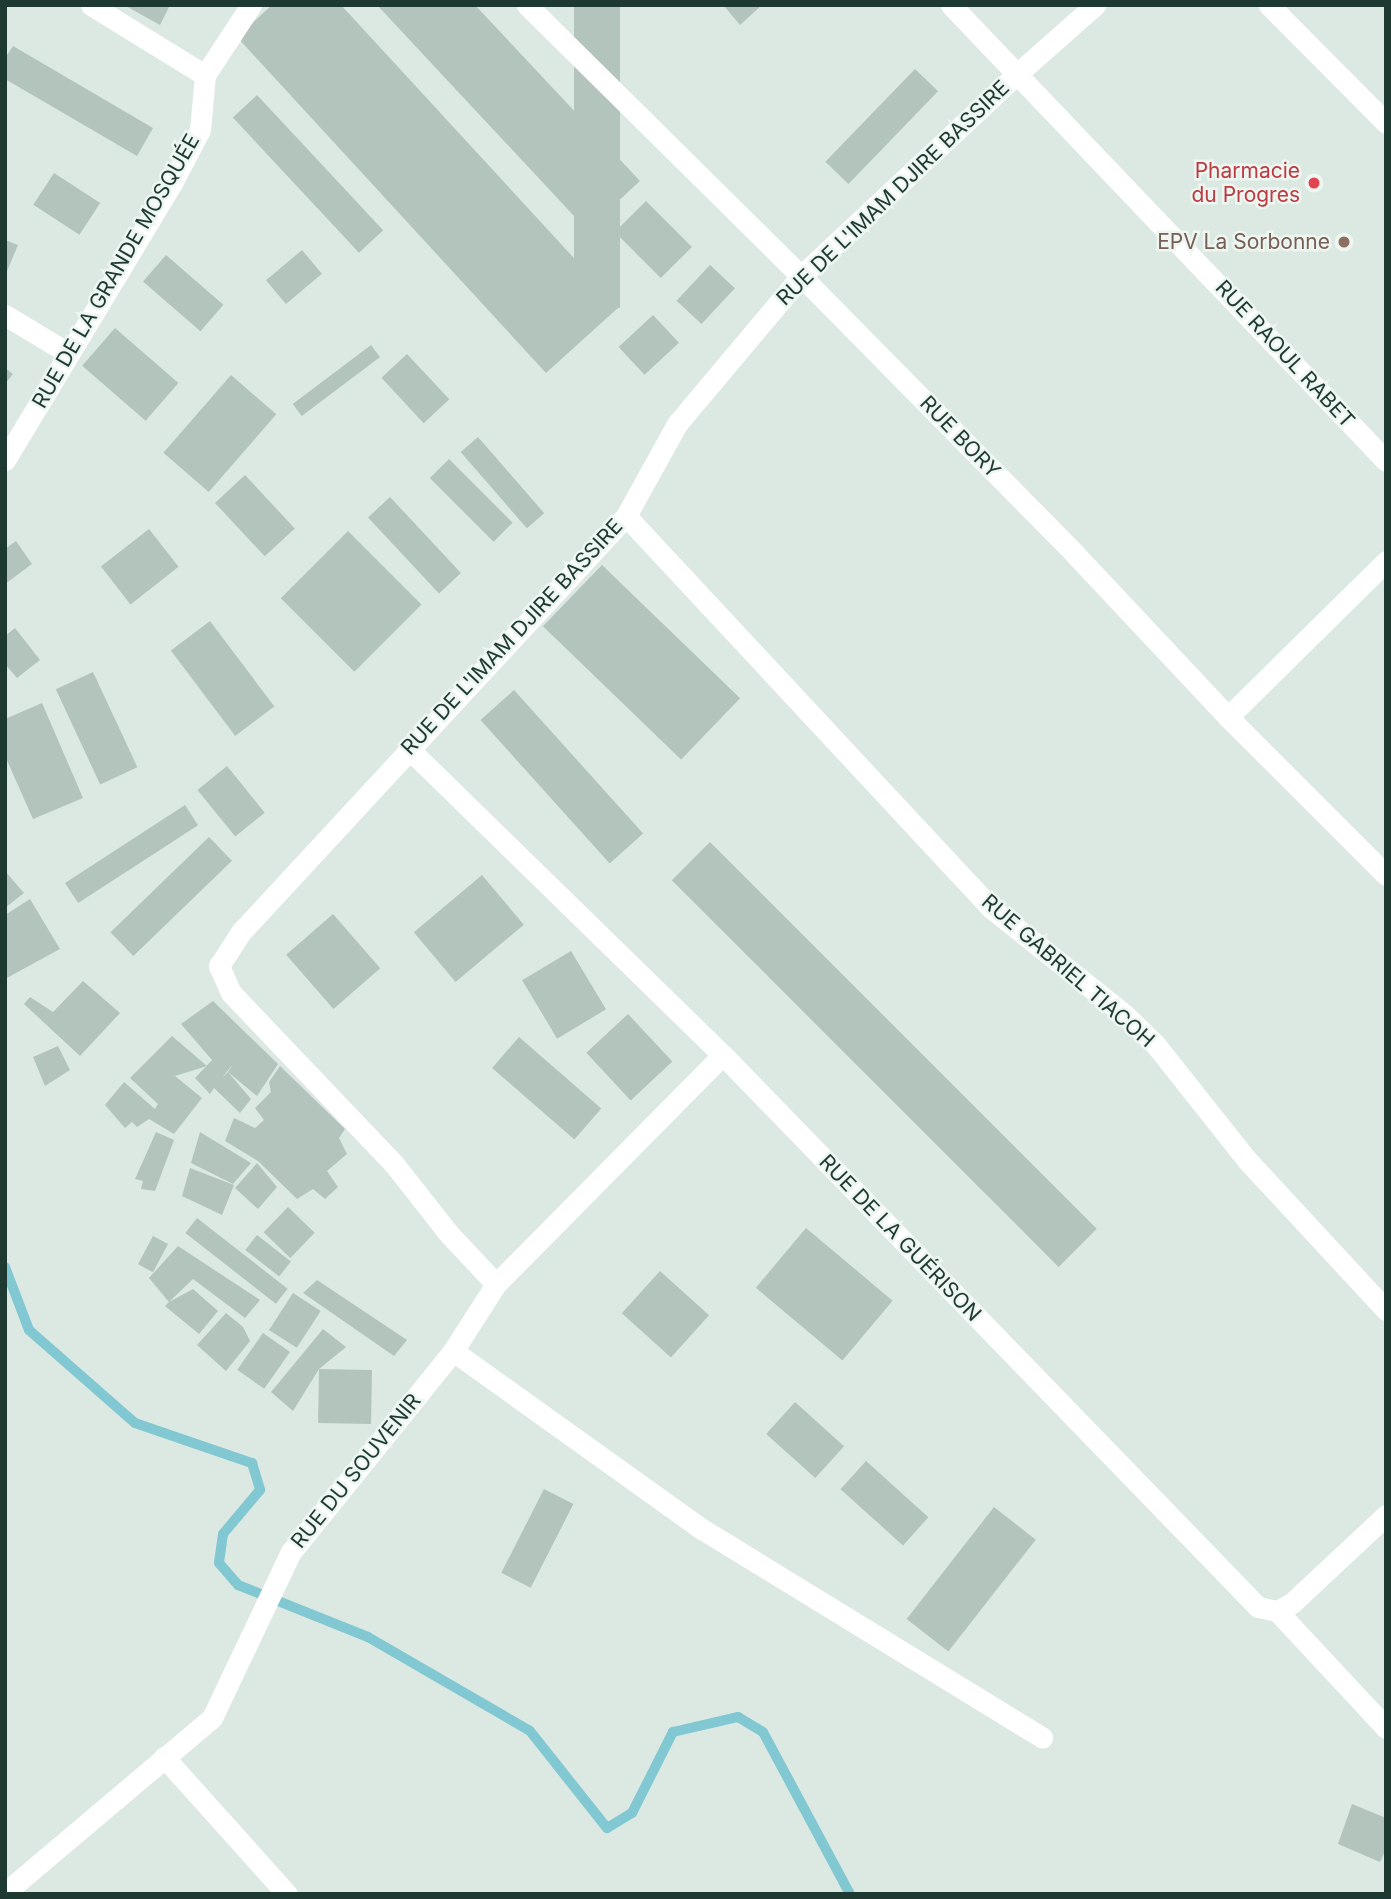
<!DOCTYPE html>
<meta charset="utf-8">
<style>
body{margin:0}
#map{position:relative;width:1391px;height:1899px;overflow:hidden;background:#dce9e3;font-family:Inter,sans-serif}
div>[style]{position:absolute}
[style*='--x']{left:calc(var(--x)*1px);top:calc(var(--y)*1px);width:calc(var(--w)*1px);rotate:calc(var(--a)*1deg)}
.stream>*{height:10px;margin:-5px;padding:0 5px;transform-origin:5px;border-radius:5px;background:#81c8d2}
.building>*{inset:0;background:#b2c4bc;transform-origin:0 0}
.minor>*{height:21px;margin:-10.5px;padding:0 10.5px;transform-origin:10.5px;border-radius:10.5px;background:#fff}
.tertiary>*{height:21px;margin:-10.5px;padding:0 10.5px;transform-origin:10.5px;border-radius:10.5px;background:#fff}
.dots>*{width:19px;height:19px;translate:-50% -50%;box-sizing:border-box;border:4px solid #edf6f1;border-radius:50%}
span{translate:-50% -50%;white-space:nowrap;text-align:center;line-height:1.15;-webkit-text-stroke:5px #edf6f1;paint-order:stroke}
.health-label{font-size:21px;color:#be3a42}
.right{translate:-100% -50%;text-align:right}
.street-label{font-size:21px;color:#1e3931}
.education-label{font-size:21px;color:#785e54}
.frame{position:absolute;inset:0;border:7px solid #1e3931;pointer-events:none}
</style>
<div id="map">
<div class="stream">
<div style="--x:5;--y:1267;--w:67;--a:69.1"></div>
<div style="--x:29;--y:1330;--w:141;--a:41.3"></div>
<div style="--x:135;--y:1423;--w:124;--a:18.9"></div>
<div style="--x:252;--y:1463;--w:28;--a:73"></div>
<div style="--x:260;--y:1490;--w:57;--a:130.1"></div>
<div style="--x:223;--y:1534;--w:29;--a:98"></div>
<div style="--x:219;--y:1563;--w:29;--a:49"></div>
<div style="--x:238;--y:1585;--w:140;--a:21.8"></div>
<div style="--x:368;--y:1637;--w:187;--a:30.1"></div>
<div style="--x:530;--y:1731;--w:124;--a:51.6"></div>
<div style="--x:607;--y:1828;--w:29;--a:-31"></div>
<div style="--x:632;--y:1813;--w:91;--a:-63.2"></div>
<div style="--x:673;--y:1732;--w:67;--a:-13"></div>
<div style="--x:738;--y:1717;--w:29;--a:31"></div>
<div style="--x:763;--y:1732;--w:184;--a:61.8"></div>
</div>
<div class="building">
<div style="clip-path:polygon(124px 5px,170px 5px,160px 25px)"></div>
<div style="clip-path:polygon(272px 5px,341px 5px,619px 307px,546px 373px,237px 37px)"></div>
<div style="clip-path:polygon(377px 5px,475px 5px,640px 181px,587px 230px)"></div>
<div style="left:574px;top:5px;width:46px;height:303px"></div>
<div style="clip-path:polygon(727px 5px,762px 5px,740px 25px,725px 7px)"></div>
<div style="clip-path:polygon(13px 46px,153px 128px,137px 156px,5px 79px,5px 58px)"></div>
<div style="left:915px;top:69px;width:32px;height:129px;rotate:44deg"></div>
<div style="left:257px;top:95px;width:185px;height:33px;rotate:47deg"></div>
<div style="left:54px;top:173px;width:55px;height:38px;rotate:33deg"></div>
<div style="left:646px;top:201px;width:65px;height:44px;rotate:45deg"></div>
<div style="clip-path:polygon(5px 240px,18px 245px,5px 276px)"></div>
<div style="left:302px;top:250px;width:31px;height:47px;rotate:50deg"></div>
<div style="left:166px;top:255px;width:76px;height:35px;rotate:41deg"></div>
<div style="left:710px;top:265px;width:34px;height:49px;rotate:43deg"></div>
<div style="left:653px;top:315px;width:38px;height:47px;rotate:47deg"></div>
<div style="left:115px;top:328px;width:84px;height:50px;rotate:41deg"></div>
<div style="left:371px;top:345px;width:15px;height:98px;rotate:53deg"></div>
<div style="left:407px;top:354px;width:62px;height:35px;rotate:47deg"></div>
<div style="clip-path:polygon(5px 368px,13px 374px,5px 384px)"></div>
<div style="left:231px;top:375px;width:60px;height:103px;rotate:41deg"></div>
<div style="left:478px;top:437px;width:101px;height:23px;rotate:49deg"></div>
<div style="left:449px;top:459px;width:90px;height:27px;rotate:45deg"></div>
<div style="left:245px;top:475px;width:73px;height:41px;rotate:47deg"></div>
<div style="left:390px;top:497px;width:104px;height:30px;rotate:47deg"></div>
<div style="left:149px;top:529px;width:48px;height:61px;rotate:52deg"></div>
<div style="left:348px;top:531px;width:104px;height:95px;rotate:45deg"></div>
<div style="clip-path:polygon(16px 541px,32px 564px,5px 584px,5px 549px)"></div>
<div style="left:602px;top:565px;width:192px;height:85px;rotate:44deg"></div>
<div style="left:210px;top:621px;width:107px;height:49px;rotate:53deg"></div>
<div style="clip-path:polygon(15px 628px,40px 660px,17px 678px,5px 664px,5px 636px)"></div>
<div style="left:93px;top:672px;width:105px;height:41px;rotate:65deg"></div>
<div style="left:514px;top:690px;width:193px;height:45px;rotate:48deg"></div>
<div style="clip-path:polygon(42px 703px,83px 798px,33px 819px,5px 756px,5px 719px)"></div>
<div style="left:227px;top:766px;width:60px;height:38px;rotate:51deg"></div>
<div style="left:185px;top:805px;width:24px;height:143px;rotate:57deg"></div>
<div style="left:209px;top:837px;width:33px;height:137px;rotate:46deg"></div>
<div style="left:710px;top:842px;width:547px;height:54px;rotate:45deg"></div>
<div style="clip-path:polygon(5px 871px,24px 893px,5px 908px)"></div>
<div style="left:482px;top:875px;width:65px;height:89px;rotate:50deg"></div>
<div style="clip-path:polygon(30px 899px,60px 949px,5px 979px,5px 915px)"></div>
<div style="left:333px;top:914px;width:72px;height:62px;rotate:49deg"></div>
<div style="left:571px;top:951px;width:68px;height:57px;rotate:59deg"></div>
<div style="clip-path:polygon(83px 981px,120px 1013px,80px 1056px,24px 1004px,30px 997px,53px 1012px)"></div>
<div style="clip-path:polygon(213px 1001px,278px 1064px,257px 1096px,228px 1072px,233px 1064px,222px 1078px,228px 1072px,251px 1099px,240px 1113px,214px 1088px,210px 1094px,195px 1078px,212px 1060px,181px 1024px)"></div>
<div style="left:628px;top:1014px;width:65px;height:57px;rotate:47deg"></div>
<div style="clip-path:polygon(172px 1036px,207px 1066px,175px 1076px,202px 1098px,174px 1134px,149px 1119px,137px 1127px,132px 1122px,125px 1128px,105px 1105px,124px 1082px,155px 1109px,158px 1104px,130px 1078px)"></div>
<div style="left:519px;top:1037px;width:109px;height:41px;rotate:41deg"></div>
<div style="clip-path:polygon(58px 1046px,70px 1070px,45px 1086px,33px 1057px)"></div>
<div style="clip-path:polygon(280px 1066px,345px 1129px,339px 1138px,347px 1154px,327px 1171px,338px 1187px,325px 1199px,313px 1189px,297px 1199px,258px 1161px,225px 1141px,234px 1118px,255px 1128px,264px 1120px,255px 1108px,271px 1092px,269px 1082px)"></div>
<div style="clip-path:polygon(156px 1132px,174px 1140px,155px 1191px,141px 1189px,143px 1181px,135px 1179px)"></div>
<div style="clip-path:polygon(200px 1132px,251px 1163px,233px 1184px,191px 1163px)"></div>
<div style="clip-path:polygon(257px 1163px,277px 1187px,258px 1209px,235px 1188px)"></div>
<div style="clip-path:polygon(190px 1168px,234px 1185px,222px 1215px,182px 1196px)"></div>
<div style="left:288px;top:1207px;width:37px;height:35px;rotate:44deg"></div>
<div style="left:197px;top:1218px;width:115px;height:19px;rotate:38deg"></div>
<div style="left:806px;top:1228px;width:113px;height:78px;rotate:40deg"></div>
<div style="left:257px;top:1235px;width:43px;height:19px;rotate:38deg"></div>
<div style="left:153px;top:1236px;width:17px;height:32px;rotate:28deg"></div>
<div style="clip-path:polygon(178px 1246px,260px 1300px,245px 1318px,193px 1279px,169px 1302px,193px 1289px,218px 1311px,199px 1334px,165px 1306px,169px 1302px,149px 1278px)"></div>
<div style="left:660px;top:1271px;width:66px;height:57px;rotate:42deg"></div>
<div style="clip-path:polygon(317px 1280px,407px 1340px,394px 1356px,303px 1293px)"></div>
<div style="left:293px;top:1293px;width:33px;height:44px;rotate:33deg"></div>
<div style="clip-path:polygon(226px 1313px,243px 1327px,250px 1341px,226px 1371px,197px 1345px)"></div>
<div style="clip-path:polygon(323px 1329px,346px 1347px,319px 1369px,293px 1411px,271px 1392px)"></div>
<div style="left:263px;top:1333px;width:33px;height:45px;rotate:35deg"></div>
<div style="left:319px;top:1369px;width:53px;height:54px;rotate:1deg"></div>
<div style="left:795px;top:1402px;width:66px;height:43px;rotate:42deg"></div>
<div style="left:866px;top:1461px;width:84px;height:38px;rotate:42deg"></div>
<div style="left:544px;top:1489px;width:33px;height:94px;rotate:27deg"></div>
<div style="left:994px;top:1507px;width:53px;height:142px;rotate:38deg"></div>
<div style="clip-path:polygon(1352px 1804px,1386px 1818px,1386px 1849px,1380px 1862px,1338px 1844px)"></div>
</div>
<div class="minor">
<div style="--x:91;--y:5;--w:134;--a:31.6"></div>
<div style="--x:527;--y:5;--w:385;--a:44.7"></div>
<div style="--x:801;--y:276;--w:389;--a:45.4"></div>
<div style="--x:1074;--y:553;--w:225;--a:46.8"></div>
<div style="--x:1228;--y:717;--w:223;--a:45"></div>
<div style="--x:951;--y:5;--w:630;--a:46.35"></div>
<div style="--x:5;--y:315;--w:74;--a:31.1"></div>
<div style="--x:5;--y:460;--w:323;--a:-58.9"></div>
<div style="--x:172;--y:183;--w:60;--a:-62.2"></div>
<div style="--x:200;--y:130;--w:55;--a:-84.8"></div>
<div style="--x:205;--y:75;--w:84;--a:-56.7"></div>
<div style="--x:626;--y:516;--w:536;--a:47.04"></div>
<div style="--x:991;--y:908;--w:170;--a:38.6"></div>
<div style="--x:1124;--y:1014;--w:43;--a:44.1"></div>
<div style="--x:1155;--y:1044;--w:148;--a:51.6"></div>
<div style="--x:1247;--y:1160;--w:205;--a:47.2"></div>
<div style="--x:1228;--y:717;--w:222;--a:-44.6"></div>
<div style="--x:408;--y:748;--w:440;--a:44.3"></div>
<div style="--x:723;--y:1055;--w:769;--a:45.9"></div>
<div style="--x:1258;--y:1607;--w:19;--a:12"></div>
<div style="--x:1277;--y:1611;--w:160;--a:47"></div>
<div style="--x:496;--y:1284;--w:69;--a:-133.2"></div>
<div style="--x:449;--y:1234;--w:89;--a:-128.2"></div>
<div style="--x:394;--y:1164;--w:236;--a:-133.6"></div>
<div style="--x:231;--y:993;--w:30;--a:-114"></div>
<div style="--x:219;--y:966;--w:40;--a:-57.1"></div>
<div style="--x:241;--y:932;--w:567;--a:-47.22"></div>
<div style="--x:626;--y:516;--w:105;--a:-61"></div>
<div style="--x:677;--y:424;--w:193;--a:-50"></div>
<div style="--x:801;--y:276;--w:297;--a:-43.1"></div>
<div style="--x:1018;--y:73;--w:103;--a:-41.4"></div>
<div style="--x:453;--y:1351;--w:306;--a:35.6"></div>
<div style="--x:702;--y:1529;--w:399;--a:31.5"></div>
<div style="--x:1277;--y:1611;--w:17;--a:-28"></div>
<div style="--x:1292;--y:1603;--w:129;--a:-43.1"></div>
<div style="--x:164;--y:1757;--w:184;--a:48.1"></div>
<div style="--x:13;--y:1894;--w:8;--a:-90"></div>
<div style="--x:13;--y:1886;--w:260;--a:-40.2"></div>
<div style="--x:212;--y:1718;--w:184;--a:-64.6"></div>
<div style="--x:291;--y:1552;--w:258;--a:-51.1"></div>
<div style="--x:453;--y:1351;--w:80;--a:-57.3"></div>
<div style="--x:496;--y:1284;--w:322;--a:-45.3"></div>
</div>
<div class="tertiary">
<div style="--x:1269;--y:5;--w:166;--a:45.2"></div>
</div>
<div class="dots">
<div style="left:1314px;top:183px;background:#e0444e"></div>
<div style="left:1344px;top:242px;background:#8d6e63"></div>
</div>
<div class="health-label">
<span class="right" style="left:1300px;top:183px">Pharmacie<br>du Progres</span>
</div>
<div class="street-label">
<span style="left:893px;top:193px;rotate:-44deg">RUE DE L'IMAM DJIRE BASSIRE</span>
<span style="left:116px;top:271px;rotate:-60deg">RUE DE LA GRANDE MOSQUÉE</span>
<span style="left:1285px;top:354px;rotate:47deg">RUE RAOUL RABET</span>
<span style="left:960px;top:437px;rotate:46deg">RUE BORY</span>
<span style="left:512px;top:637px;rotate:-47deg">RUE DE L'IMAM DJIRE BASSIRE</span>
<span style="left:1068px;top:971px;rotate:41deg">RUE GABRIEL TIACOH</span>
<span style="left:900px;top:1238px;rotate:46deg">RUE DE LA GUÉRISON</span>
<span style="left:356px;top:1471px;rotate:-51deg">RUE DU SOUVENIR</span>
</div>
<div class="education-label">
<span class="right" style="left:1330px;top:242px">EPV La Sorbonne</span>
</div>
<div class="frame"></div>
</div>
